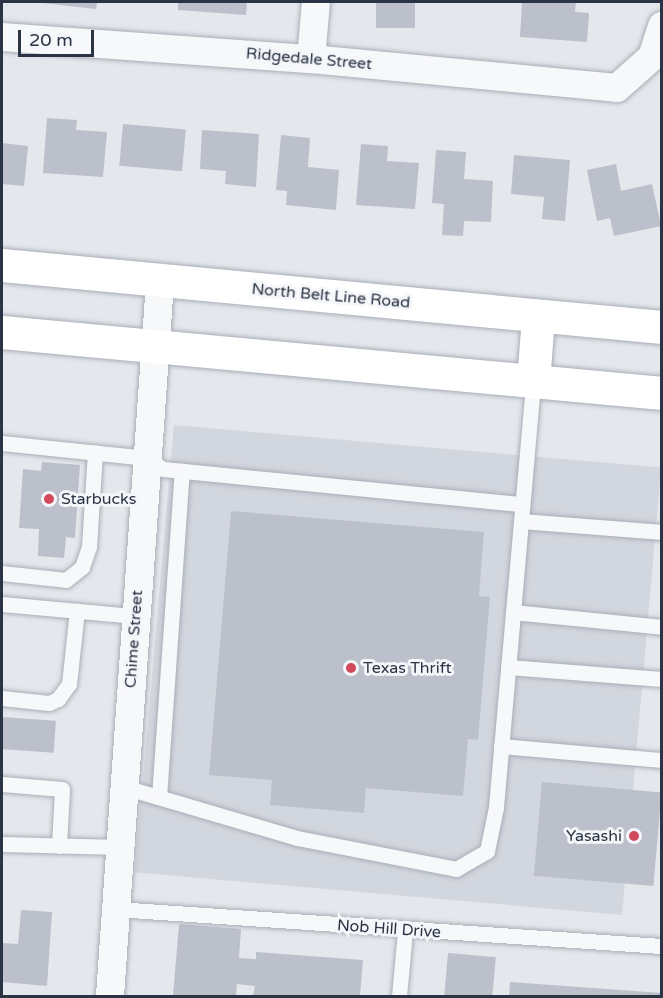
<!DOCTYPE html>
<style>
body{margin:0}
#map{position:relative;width:663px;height:998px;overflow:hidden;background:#e4e7ec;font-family:"Varela Round",sans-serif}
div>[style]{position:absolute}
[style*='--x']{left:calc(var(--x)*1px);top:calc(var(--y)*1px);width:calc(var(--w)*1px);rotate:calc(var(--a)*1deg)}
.built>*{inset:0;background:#d2d6de;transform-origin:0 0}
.building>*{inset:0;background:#bbc0ca;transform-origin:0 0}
.roads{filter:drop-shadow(0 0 2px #a9aeb7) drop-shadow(0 0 2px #a9aeb7)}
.service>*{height:15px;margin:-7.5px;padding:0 7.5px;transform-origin:7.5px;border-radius:7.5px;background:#f7f8fa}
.minor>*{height:28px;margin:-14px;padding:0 14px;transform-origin:14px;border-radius:14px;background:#f7f8fa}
.primary>*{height:33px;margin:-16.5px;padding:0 16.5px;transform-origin:16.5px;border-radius:16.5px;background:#fff}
.dots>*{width:16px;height:16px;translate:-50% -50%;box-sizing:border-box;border:3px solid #f4f6f9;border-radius:50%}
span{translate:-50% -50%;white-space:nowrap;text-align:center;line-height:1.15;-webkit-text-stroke:6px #f4f6f9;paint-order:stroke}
.street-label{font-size:16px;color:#2b3445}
.poi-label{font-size:16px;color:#2b3445}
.left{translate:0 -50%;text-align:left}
.right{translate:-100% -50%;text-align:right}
.frame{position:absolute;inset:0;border:3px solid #2b3445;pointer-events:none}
.scale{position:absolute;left:18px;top:30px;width:76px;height:27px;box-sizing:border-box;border:3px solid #2b3445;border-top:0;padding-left:8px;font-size:18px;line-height:21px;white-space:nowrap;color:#2b3445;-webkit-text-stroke:4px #f4f6f9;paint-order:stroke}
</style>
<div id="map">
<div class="built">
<div style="left:174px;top:425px;width:489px;height:449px;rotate:5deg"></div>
</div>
<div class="building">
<div style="clip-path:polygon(33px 2px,97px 2px,96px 9px)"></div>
<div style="clip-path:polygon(178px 2px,247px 2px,246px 15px,178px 10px)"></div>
<div style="left:376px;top:2px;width:39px;height:26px"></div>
<div style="clip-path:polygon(522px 2px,576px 2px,575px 12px,589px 13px,587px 42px,520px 37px)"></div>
<div style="clip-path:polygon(47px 118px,77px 120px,76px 130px,107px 132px,103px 177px,43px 173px)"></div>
<div style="left:123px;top:124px;width:63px;height:42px;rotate:5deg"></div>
<div style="clip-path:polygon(202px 130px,259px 134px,256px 187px,225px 184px,226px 171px,200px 169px)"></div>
<div style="clip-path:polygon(281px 135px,310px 138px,308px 167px,339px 170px,336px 210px,286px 205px,287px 191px,276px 190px)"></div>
<div style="clip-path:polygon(2px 143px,28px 146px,24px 186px,2px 184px)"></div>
<div style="clip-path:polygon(361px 144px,388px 146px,387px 161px,419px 163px,415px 209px,356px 205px)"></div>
<div style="clip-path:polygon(436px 150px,466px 152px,464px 179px,493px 181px,491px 222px,464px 221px,463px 236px,442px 235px,444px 204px,432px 203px)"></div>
<div style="clip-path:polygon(514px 155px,570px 160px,565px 221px,542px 219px,544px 197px,511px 194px)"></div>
<div style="clip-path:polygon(616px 164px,621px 191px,652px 184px,661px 226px,614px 236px,610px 218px,597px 221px,587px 170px)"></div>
<div style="clip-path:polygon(42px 462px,80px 465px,75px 538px,66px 537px,64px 558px,38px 556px,39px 529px,19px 528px,23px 469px,41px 471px)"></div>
<div style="clip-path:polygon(231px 511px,484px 532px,479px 596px,490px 597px,478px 740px,468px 739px,463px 796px,366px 788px,364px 813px,270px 805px,272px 780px,209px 775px)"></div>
<div style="left:2px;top:717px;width:54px;height:32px;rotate:4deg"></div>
<div style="left:542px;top:782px;width:120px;height:94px;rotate:5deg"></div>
<div style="clip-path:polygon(21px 910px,52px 912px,47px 986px,2px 982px,2px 943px,18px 944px)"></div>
<div style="clip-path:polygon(179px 924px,241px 929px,239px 958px,256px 959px,256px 952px,363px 960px,360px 996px,253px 996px,255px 986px,237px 984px,236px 996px,173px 996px)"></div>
<div style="left:448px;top:953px;width:48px;height:43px;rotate:5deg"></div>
<div style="clip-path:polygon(510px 982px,662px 993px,662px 996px,509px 996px)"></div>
</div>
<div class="roads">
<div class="service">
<div style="--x:2;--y:443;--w:146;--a:5.9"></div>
<div style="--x:147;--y:458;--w:19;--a:35"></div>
<div style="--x:163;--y:469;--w:361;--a:5.6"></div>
<div style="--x:522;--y:521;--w:140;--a:4.5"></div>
<div style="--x:2;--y:573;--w:64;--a:6.2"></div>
<div style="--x:66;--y:580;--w:21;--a:-39"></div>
<div style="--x:82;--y:567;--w:21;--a:-71"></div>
<div style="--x:89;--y:547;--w:95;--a:-86.4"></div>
<div style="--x:2;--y:604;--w:134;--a:5.2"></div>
<div style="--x:513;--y:612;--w:150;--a:5.7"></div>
<div style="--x:508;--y:667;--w:154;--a:4.5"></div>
<div style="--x:2;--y:698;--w:47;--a:6.1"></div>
<div style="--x:49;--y:703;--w:10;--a:-24"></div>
<div style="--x:58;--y:699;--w:19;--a:-54"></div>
<div style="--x:69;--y:684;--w:74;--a:-83.8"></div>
<div style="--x:501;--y:746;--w:162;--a:5"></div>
<div style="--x:2;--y:784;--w:60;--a:4.8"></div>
<div style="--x:62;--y:789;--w:57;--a:93"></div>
<div style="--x:124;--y:787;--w:180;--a:16.4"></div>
<div style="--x:297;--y:838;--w:162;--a:11"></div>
<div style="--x:456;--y:869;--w:36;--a:-30"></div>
<div style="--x:487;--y:851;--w:45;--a:-78.4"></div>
<div style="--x:496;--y:807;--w:427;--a:-85"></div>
<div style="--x:159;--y:797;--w:327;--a:-86"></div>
<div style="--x:2;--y:844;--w:118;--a:1.5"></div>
<div style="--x:116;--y:909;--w:547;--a:3.88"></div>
<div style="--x:399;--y:996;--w:65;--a:-84.7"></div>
</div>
<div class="minor">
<div style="--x:2;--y:37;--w:310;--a:4.1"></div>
<div style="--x:311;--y:59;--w:307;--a:5.4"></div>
<div style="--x:617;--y:88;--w:47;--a:-41.5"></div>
<div style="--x:652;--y:57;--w:33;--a:-72"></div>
<div style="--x:311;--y:59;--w:57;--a:-85"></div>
<div style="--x:110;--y:996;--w:716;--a:-85.99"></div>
</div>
<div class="primary">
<div style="--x:2;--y:265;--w:663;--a:5.37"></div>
<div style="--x:2;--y:332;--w:663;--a:5.28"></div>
<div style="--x:533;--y:382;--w:65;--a:-85.6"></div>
</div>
</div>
<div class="dots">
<div style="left:49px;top:499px;background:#d1495b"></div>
<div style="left:351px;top:668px;background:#d1495b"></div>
<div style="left:634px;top:836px;background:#d1495b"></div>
</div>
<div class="street-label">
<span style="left:309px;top:59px;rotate:5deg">Ridgedale Street</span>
<span style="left:331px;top:296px;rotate:5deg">North Belt Line Road</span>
<span style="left:134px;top:639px;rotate:-86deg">Chime Street</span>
<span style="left:389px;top:929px;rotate:4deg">Nob Hill Drive</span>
</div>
<div class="poi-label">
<span class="left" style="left:61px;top:499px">Starbucks</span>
<span class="left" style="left:363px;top:668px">Texas Thrift</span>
<span class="right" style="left:622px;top:836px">Yasashi</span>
</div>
<div class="frame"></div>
<div class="scale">20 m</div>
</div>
